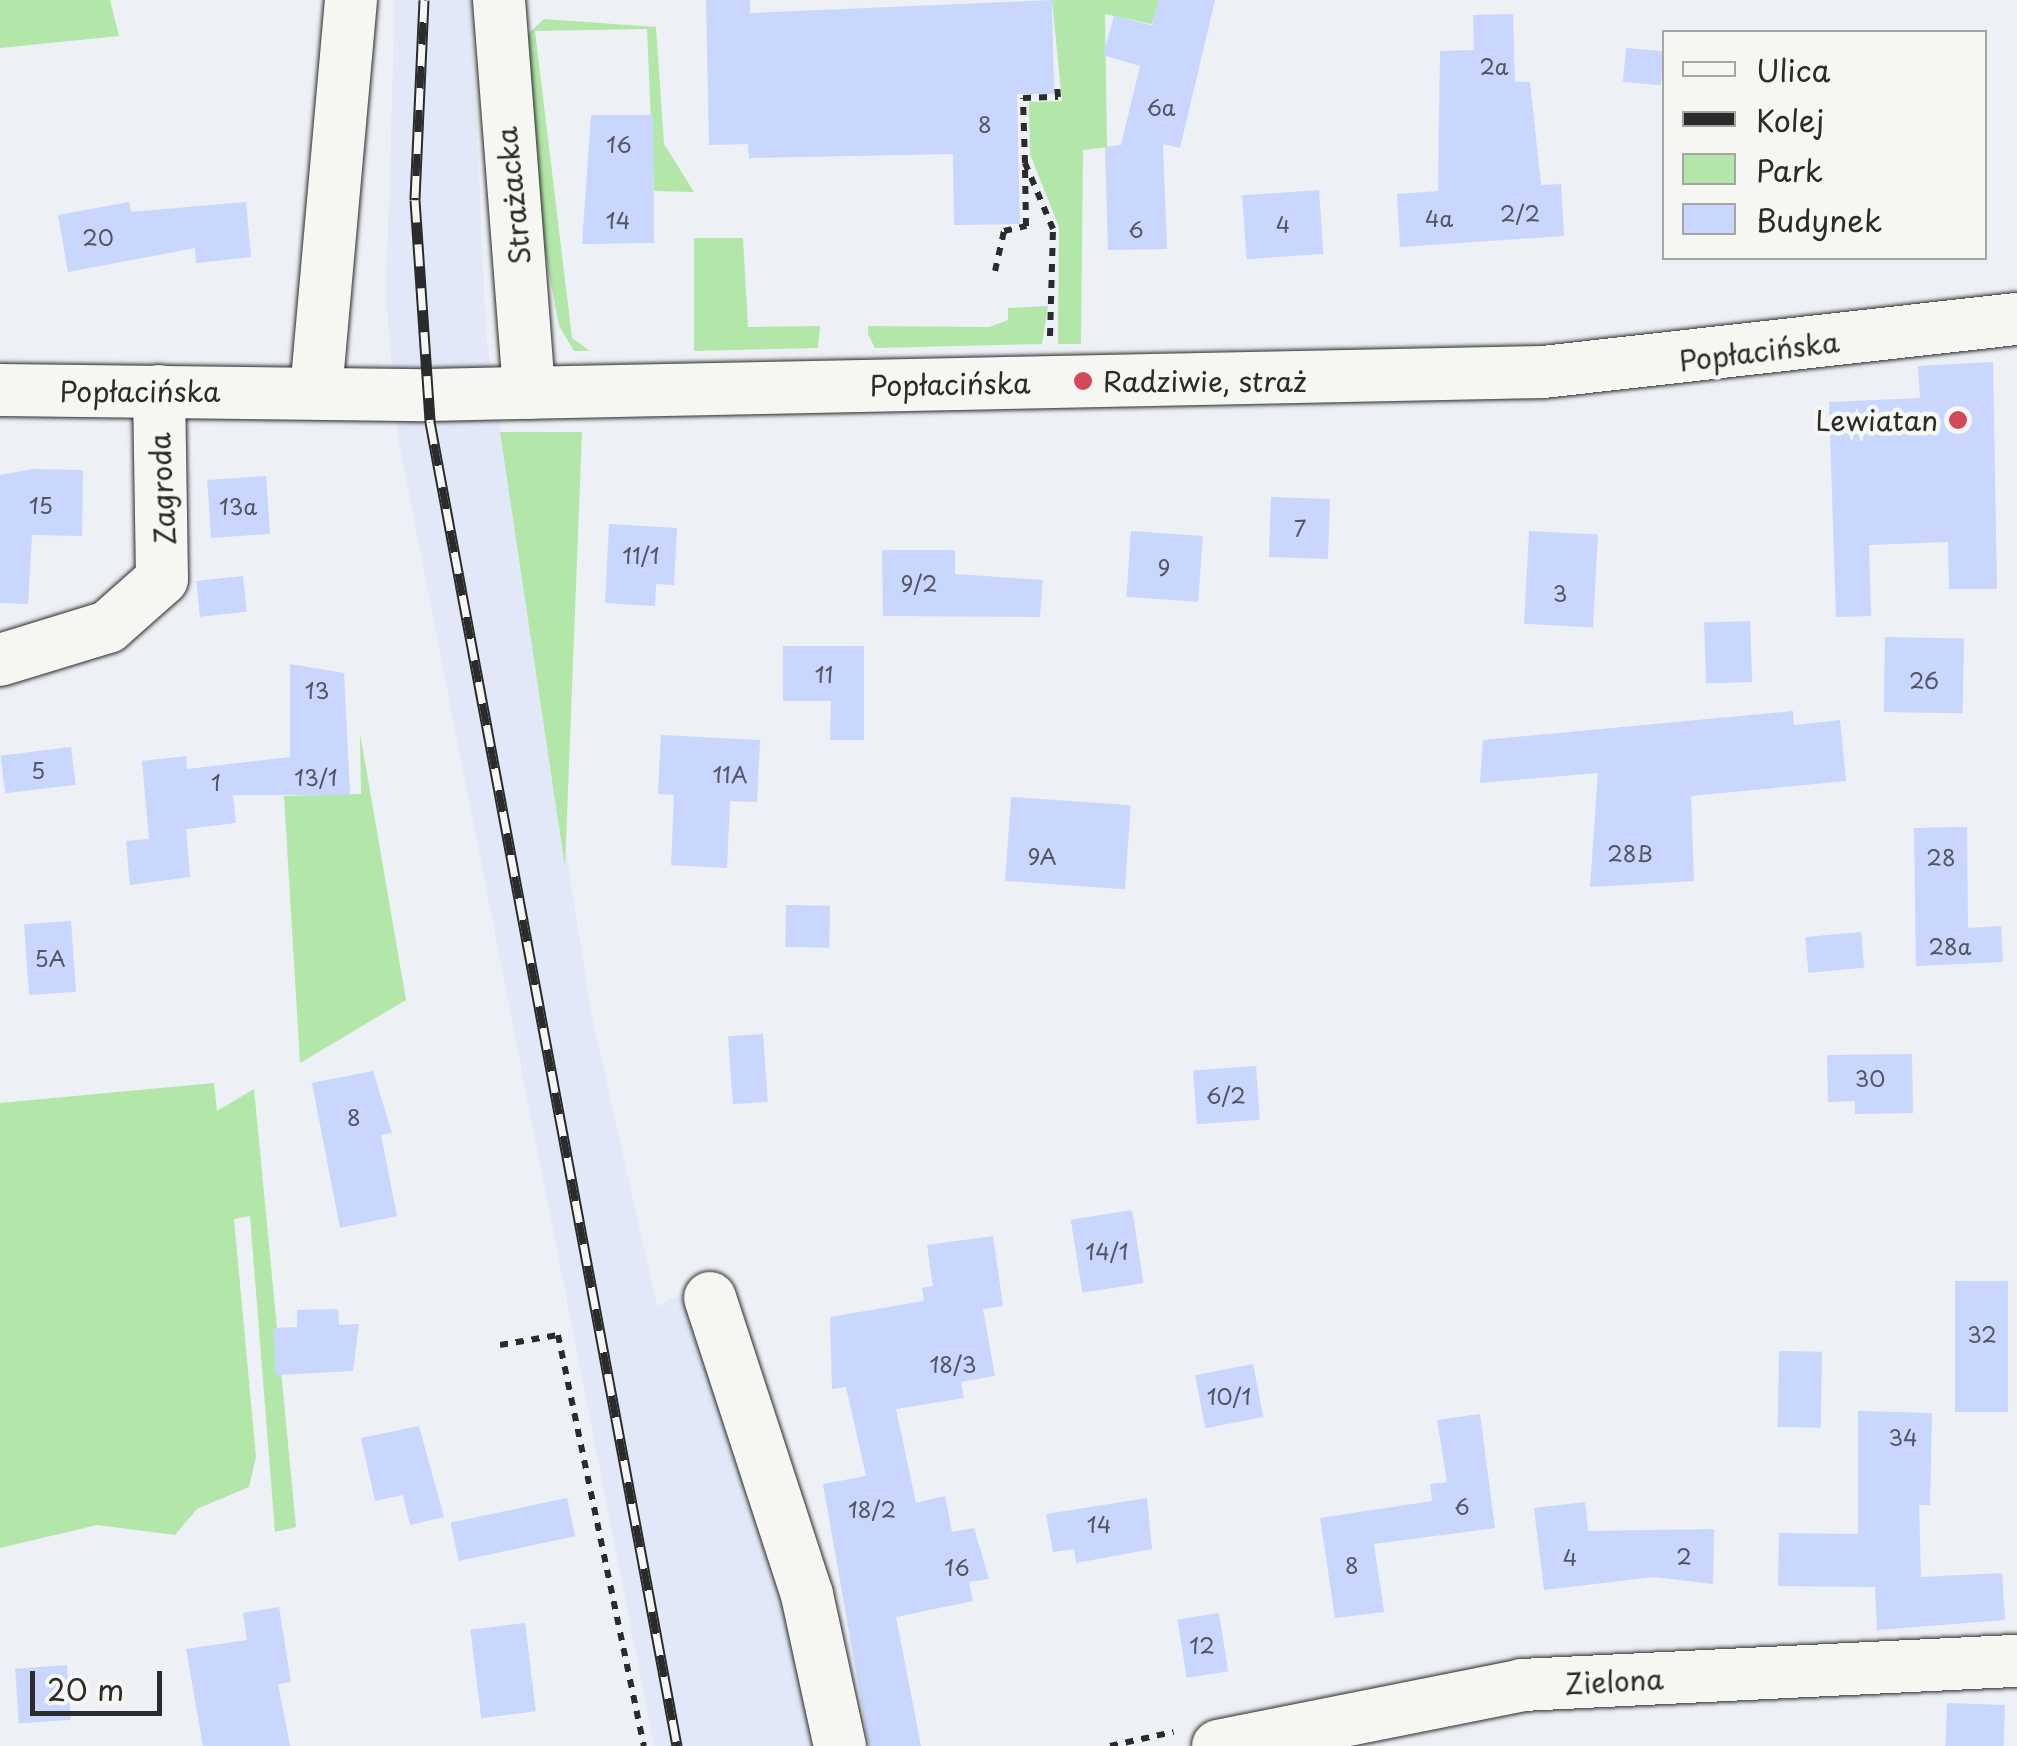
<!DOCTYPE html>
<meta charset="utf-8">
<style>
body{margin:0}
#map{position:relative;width:2017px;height:1746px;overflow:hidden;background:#edf0f4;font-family:"Playpen Sans",sans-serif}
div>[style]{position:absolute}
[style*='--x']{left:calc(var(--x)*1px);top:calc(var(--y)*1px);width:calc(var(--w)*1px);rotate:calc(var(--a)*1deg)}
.built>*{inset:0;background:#e2e8f7}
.green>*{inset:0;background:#b2e7a9}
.building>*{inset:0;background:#c9d6fd;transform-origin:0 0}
.path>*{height:6px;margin-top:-3px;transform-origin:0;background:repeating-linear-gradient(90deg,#2b2b2b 0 8px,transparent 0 16px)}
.roads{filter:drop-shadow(0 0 2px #2b2b2b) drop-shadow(0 0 2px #2b2b2b)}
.minor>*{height:52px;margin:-26px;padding:0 26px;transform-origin:26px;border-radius:26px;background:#f6f6f2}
.rail>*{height:11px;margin-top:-5.5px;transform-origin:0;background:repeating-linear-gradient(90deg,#f6f6f2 0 22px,#2b2b2b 0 44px);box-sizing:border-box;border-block:2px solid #2b2b2b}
.dots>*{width:28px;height:28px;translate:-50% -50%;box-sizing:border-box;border:5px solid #f6f6f2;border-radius:50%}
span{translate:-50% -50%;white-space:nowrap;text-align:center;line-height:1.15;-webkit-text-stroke:9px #f6f6f2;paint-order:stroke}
.number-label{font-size:22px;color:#525660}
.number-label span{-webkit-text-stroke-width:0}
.street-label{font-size:28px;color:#2b2b2b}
.poi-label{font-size:28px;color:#2b2b2b}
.left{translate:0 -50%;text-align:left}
.right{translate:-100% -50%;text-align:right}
.legend{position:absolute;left:1662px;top:30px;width:325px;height:230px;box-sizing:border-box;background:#f6f6f2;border:2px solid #a5a5a2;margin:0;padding:12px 18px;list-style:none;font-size:30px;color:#2b2b2b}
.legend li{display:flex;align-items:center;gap:20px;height:50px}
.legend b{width:50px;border:2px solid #a5a5a2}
.scale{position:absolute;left:30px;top:1671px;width:132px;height:45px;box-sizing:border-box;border:5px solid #2b2b2b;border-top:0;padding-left:12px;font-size:30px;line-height:35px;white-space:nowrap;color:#2b2b2b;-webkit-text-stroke:8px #f6f6f2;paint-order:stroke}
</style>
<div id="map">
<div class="built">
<div style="clip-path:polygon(395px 0,471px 0,486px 336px,591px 1012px,657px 1306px,686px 1292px,783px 1578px,820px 1746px,654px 1746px,397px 433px,386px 295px)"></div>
</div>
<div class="green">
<div style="clip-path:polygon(0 0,110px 0,119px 36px,0 48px)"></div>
<div style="clip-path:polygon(1052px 0,1159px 0,1152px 24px,1105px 14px,1107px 147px,1083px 150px,1081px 344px,1058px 344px,1059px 227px,1030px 154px,1029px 102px,1062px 101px)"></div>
<div style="clip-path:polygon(544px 19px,656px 27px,664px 144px,694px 192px,654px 191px,647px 29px,535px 31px,572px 338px,590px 351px,574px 351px,559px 326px,537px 210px,527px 35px)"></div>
<div style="clip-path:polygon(694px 238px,743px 238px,748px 327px,820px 326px,818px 348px,694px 351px)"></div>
<div style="clip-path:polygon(1048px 306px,1042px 344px,875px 348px,868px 334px,868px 326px,989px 327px,1008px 320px,1008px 308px)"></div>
<div style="clip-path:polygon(500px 432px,582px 432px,565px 867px)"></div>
<div style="clip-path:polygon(360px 733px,406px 1000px,300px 1063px,284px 796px,361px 794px)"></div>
<div style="clip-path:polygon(214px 1083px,217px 1111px,254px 1089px,296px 1527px,275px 1532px,250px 1216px,234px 1219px,256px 1457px,249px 1487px,197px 1509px,175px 1535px,97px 1525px,0 1548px,0 1103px)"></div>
</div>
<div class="building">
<div style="clip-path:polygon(706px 0,750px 0,750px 13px,1052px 0,1054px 94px,1017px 94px,1020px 224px,954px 225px,953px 154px,749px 158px,748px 144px,709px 145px)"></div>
<div style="clip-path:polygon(1159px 0,1215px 0,1180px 148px,1163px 144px,1167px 249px,1108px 250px,1105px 147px,1121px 145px,1140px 66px,1103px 55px,1114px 16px,1152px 25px)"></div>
<div style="clip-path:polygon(1513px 14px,1515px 82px,1530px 82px,1541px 185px,1561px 184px,1564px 236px,1400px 247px,1397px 194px,1438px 191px,1440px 51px,1474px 50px,1473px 15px)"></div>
<div style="left:1626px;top:48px;width:38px;height:34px;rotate:5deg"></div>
<div style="clip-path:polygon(591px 115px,653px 115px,654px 243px,582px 244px)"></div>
<div style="left:1319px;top:190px;width:64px;height:77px;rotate:86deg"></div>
<div style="clip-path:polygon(129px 202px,131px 212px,246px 202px,251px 257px,196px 263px,195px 248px,68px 272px,58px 215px)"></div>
<div style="clip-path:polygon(1993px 362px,1997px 589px,1949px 589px,1948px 542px,1869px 545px,1871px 616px,1836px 617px,1829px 402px,1920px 398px,1918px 366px)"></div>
<div style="clip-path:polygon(33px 469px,83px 470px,82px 536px,32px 535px,28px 604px,0 603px,0 475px)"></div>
<div style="left:266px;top:476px;width:58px;height:59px;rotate:86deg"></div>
<div style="left:1271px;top:497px;width:59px;height:60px;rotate:2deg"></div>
<div style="clip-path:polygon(609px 524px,677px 528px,674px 585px,656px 584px,655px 606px,605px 603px)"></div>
<div style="left:1131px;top:531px;width:72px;height:66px;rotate:4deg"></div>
<div style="left:1529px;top:531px;width:69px;height:93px;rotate:3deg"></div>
<div style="clip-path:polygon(882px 550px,955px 550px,955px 574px,1043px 580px,1040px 617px,883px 616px)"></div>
<div style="left:243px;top:576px;width:36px;height:47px;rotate:84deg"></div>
<div style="left:1750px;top:621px;width:61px;height:46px;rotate:88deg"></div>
<div style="left:1885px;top:637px;width:79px;height:75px;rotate:1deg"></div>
<div style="clip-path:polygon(783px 646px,864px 646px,864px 740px,830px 740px,831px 701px,783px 701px)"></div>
<div style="clip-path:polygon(290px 664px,344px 673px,350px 795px,233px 795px,236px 823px,186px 829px,190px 877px,130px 885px,126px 841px,149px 839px,142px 761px,186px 756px,187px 769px,290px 757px)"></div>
<div style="clip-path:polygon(1793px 711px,1794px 725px,1840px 720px,1846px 781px,1691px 796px,1694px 881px,1590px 887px,1598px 773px,1480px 783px,1483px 740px)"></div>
<div style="clip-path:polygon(661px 735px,760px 740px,757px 802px,730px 801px,727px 868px,671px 865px,674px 795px,658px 794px)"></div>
<div style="left:71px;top:747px;width:38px;height:71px;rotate:83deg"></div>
<div style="left:1011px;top:797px;width:120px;height:84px;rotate:4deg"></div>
<div style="clip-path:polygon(1967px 827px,1968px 928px,2001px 926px,2003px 962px,1916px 966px,1914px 828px)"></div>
<div style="left:786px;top:905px;width:44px;height:42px;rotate:1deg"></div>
<div style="left:71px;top:921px;width:71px;height:47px;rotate:86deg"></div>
<div style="left:1861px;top:932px;width:36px;height:56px;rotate:85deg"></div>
<div style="left:763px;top:1034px;width:68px;height:35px;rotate:86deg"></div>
<div style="clip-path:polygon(1912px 1054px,1913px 1113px,1855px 1114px,1855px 1101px,1828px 1102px,1827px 1055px)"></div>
<div style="left:1256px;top:1066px;width:54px;height:63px;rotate:86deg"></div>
<div style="clip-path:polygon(373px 1071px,392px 1133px,381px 1135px,397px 1216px,340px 1228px,312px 1083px)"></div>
<div style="left:1132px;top:1210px;width:74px;height:62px;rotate:81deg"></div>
<div style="clip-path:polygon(993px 1236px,1003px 1306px,983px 1309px,995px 1376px,961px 1382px,964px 1398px,896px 1409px,916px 1503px,945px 1496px,952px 1532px,974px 1528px,989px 1579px,969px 1582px,973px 1601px,896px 1617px,921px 1746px,869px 1746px,823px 1484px,866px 1476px,846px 1387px,832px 1389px,830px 1317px,924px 1301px,922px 1288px,933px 1286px,927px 1245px)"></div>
<div style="left:2008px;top:1281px;width:131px;height:53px;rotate:90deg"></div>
<div style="clip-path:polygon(338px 1309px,339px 1325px,359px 1324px,353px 1371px,276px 1375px,273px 1328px,297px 1327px,297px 1310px)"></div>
<div style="left:1779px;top:1351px;width:43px;height:76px;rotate:1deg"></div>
<div style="left:1253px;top:1364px;width:54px;height:59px;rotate:79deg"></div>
<div style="clip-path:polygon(1858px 1411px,1932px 1413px,1930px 1505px,1919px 1505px,1921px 1577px,2002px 1573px,2005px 1620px,1877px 1630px,1875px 1587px,1778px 1586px,1779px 1533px,1858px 1534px)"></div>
<div style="clip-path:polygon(1480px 1414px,1495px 1528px,1374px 1544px,1384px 1612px,1335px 1618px,1320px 1518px,1432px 1501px,1430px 1484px,1447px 1482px,1437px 1420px)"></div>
<div style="clip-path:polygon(419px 1426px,444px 1517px,410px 1525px,403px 1495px,375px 1501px,361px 1438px)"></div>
<div style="left:567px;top:1498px;width:39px;height:119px;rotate:78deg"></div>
<div style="clip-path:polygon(1147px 1498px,1152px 1549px,1076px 1563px,1074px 1549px,1053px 1552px,1046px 1514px)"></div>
<div style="clip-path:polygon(1585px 1502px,1588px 1531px,1714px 1529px,1713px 1584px,1654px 1577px,1544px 1590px,1534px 1508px)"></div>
<div style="clip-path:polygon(279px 1607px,291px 1682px,278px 1684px,290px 1746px,203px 1746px,186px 1649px,247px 1640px,243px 1613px)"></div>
<div style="left:1219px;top:1613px;width:59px;height:42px;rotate:81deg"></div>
<div style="left:525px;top:1623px;width:89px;height:55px;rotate:83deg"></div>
<div style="left:67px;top:1665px;width:55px;height:52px;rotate:86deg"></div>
<div style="left:1947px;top:1703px;width:58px;height:43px;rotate:2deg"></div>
</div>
<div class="path">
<div style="--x:995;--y:271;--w:41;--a:-77.3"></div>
<div style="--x:1004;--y:231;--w:23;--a:-13"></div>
<div style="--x:1026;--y:226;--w:56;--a:-91"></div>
<div style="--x:1050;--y:336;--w:107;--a:-88.4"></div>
<div style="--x:1053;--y:229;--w:72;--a:-113"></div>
<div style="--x:1025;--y:163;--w:65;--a:-91.8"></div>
<div style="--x:1023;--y:98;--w:35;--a:-2"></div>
<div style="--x:1058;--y:97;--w:11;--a:-95"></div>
<div style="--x:500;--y:1345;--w:59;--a:-9.8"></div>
<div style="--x:558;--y:1335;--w:420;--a:78.2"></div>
<div style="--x:1110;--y:1746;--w:65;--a:-12.5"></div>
</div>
<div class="roads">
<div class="minor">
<div style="--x:499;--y:0;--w:394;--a:85.6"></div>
<div style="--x:0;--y:390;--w:428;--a:0.7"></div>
<div style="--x:428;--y:395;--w:1115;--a:-1.18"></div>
<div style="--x:1543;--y:372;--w:477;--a:-6.4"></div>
<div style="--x:316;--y:392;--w:394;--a:-84.9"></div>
<div style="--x:0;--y:660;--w:113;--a:-17"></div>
<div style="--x:108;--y:627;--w:72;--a:-41.6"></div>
<div style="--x:162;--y:579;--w:188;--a:-90.9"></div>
<div style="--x:710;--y:1298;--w:312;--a:71.9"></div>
<div style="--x:807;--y:1595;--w:155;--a:77.7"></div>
<div style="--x:1218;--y:1746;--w:310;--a:-11.3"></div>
<div style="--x:1522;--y:1685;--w:496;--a:-2.8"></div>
</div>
</div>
<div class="rail">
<div style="--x:424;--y:0;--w:200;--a:92.6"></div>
<div style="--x:415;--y:200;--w:223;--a:86.1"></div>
<div style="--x:430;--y:422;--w:1347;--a:79.43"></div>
</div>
<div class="dots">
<div style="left:1083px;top:381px;background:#d1495b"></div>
<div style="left:1958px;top:420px;background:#d1495b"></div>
</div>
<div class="number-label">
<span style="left:1494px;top:66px">2a</span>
<span style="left:1161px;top:107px">6a</span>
<span style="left:985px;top:124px">8</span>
<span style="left:619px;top:144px">16</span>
<span style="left:1520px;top:213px">2/2</span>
<span style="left:1439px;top:218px">4a</span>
<span style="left:618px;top:220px">14</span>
<span style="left:1283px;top:224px">4</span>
<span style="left:1136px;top:229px">6</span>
<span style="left:98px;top:237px">20</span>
<span style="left:41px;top:505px">15</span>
<span style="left:238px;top:506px">13a</span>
<span style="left:1300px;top:528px">7</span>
<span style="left:641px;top:555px">11/1</span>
<span style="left:1164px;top:567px">9</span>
<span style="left:919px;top:583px">9/2</span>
<span style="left:1560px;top:593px">3</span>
<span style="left:824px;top:674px">11</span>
<span style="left:1924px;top:680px">26</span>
<span style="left:317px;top:690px">13</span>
<span style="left:38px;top:770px">5</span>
<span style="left:730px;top:774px">11A</span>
<span style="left:316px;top:777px">13/1</span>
<span style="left:216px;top:782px">1</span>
<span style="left:1630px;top:853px">28B</span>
<span style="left:1042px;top:856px">9A</span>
<span style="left:1941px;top:857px">28</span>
<span style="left:1950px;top:946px">28a</span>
<span style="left:50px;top:958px">5A</span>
<span style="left:1870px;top:1078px">30</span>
<span style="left:1226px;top:1095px">6/2</span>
<span style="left:354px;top:1117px">8</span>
<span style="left:1107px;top:1251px">14/1</span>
<span style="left:1982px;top:1334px">32</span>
<span style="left:953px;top:1364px">18/3</span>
<span style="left:1229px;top:1396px">10/1</span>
<span style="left:1903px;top:1437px">34</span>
<span style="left:1462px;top:1506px">6</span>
<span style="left:872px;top:1509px">18/2</span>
<span style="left:1099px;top:1524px">14</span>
<span style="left:1684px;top:1556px">2</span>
<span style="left:1570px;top:1557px">4</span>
<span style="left:1352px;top:1565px">8</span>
<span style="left:957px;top:1567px">16</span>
<span style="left:1202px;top:1645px">12</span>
</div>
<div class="street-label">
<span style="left:513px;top:196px;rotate:-96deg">Strażacka</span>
<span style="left:1759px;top:351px;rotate:-7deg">Popłacińska</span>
<span style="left:950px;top:384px;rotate:-1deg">Popłacińska</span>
<span style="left:140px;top:391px">Popłacińska</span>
<span style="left:162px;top:489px;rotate:-93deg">Zagroda</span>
<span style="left:1614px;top:1681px;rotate:-3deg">Zielona</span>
</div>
<div class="poi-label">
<span class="left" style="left:1103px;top:381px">Radziwie, straż</span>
<span class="right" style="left:1938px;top:420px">Lewiatan</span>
</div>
<ul class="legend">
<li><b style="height:12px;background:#f6f6f2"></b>Ulica</li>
<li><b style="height:12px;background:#2b2b2b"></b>Kolej</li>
<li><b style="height:28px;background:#b2e7a9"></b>Park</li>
<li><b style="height:28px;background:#c9d6fd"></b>Budynek</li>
</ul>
<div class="scale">20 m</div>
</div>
